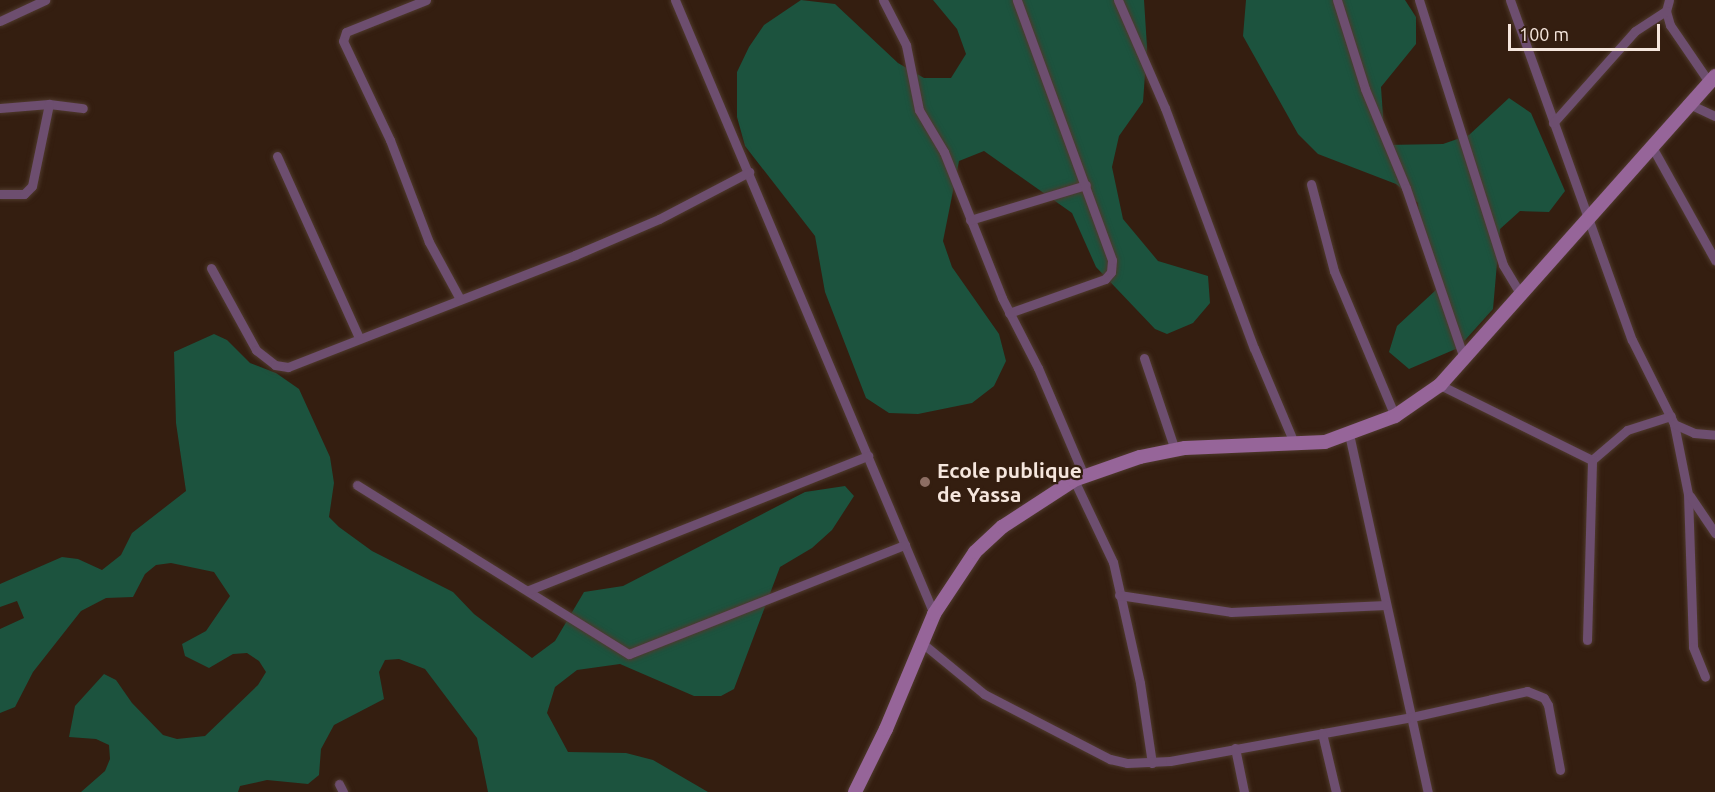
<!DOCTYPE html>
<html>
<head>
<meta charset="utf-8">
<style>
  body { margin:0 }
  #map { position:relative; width:1715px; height:792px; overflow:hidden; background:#341e10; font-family:Ubuntu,sans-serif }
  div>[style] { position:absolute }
  .green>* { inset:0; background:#1c533e }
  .roads { filter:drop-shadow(0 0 2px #4f3a2d) drop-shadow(0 0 2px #4f3a2d) }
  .minor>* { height:9px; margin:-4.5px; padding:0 4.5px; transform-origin:4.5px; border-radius:4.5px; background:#6d4e6f }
  .secondary>* { height:14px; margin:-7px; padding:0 7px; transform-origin:7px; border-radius:7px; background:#966599 }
  .dots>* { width:16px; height:16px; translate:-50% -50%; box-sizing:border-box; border:3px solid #341e10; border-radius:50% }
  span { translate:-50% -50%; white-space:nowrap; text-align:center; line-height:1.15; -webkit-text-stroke:4.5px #341e10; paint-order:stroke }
  .poi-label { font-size:21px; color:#f5e6dd; font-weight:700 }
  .left { translate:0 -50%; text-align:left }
  .scale { position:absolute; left:1508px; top:24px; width:152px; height:27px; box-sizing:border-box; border:3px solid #f5e6dd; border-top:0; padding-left:8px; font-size:18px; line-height:21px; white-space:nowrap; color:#f5e6dd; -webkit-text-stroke:4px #341e10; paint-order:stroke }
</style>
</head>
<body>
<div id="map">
  <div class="green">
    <div style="clip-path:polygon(801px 0,835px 4px,898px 63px,924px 78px,951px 78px,966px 54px,957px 29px,933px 0,1144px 0,1147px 47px,1143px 102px,1119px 136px,1112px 167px,1123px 219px,1158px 261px,1208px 276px,1210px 303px,1193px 323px,1167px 334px,1155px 329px,1096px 267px,1072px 213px,984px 151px,959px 161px,943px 241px,952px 267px,999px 334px,1006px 361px,994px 386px,972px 403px,918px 414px,889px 413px,866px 398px,825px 292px,815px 236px,745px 146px,737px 117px,737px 72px,749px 47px,764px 25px)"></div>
    <div style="clip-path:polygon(1246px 0,1405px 0,1416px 17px,1416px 44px,1381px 87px,1385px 145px,1443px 144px,1469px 135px,1509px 98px,1531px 113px,1565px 191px,1549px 212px,1520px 211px,1500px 229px,1493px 309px,1458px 348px,1409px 369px,1389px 352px,1397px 326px,1437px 289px,1420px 236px,1418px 203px,1396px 184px,1318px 154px,1298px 134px,1243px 36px)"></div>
    <div style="clip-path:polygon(214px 334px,227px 340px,250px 363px,276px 373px,299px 389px,330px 457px,334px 483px,329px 517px,339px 527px,372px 551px,453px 592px,474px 614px,532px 658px,555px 641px,584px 592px,623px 586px,805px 492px,845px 486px,854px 496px,832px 530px,812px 548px,780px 567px,734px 689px,721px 696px,694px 696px,620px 664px,577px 670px,555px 687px,547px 713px,568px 752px,626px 753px,653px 760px,708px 792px,488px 792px,477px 738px,425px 669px,399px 659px,385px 660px,379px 672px,384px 699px,334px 725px,321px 749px,319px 775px,308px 784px,267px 780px,240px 786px,238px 792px,81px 792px,105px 771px,110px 759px,109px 745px,96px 739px,69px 737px,75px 706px,104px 674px,116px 680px,132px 703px,163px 735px,177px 739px,205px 736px,258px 685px,266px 672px,259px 661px,247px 653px,233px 654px,209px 668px,185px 656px,182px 644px,206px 631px,230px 596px,214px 572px,171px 563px,156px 565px,145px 574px,133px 597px,106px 598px,81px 611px,33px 672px,15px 707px,0 713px,0 629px,24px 618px,17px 601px,0 607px,0 584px,62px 557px,78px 559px,102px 570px,121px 555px,132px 533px,186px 491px,176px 423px,174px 352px)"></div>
  </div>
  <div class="roads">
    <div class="minor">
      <div style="left:426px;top:0;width:86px;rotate:158.2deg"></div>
      <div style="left:346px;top:32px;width:9px;rotate:108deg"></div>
      <div style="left:343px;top:41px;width:110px;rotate:64.6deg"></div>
      <div style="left:390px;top:140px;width:109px;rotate:69.1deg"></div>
      <div style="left:429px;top:242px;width:65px;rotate:61.5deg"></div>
      <div style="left:675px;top:0;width:666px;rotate:67.13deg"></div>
      <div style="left:883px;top:0;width:51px;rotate:62.9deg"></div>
      <div style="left:906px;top:45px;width:66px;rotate:78.7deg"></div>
      <div style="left:919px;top:110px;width:49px;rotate:59.2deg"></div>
      <div style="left:944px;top:152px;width:157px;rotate:68.3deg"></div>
      <div style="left:1002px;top:298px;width:79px;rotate:62.8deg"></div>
      <div style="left:1038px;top:368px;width:117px;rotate:66.9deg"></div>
      <div style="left:1118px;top:0;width:118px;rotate:66.5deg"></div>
      <div style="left:1165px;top:108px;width:256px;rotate:69.7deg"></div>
      <div style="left:1254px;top:348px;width:105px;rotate:67.1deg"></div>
      <div style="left:1337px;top:0;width:93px;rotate:72.5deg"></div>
      <div style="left:1365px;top:89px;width:107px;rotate:67.5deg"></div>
      <div style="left:1406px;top:188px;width:180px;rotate:71.2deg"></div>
      <div style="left:1419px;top:0;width:278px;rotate:72.4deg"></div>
      <div style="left:1503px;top:265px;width:35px;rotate:59deg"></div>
      <div style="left:1510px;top:0;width:361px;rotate:70.3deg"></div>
      <div style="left:1632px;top:340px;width:94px;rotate:63.4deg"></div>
      <div style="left:1674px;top:424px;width:71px;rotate:78.7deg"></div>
      <div style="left:1688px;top:494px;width:153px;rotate:88.1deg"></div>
      <div style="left:1693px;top:647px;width:32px;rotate:68deg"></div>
      <div style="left:1669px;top:0;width:11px;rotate:105deg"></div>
      <div style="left:1666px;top:11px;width:15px;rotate:74deg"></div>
      <div style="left:1670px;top:25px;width:69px;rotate:55.6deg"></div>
      <div style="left:0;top:21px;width:50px;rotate:-25deg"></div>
      <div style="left:1687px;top:103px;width:31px;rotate:25deg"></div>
      <div style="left:0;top:108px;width:49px;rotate:-4.7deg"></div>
      <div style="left:49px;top:104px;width:34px;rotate:7deg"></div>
      <div style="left:1553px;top:123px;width:123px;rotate:-48.3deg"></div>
      <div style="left:1635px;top:31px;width:37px;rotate:-33deg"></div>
      <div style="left:1651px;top:145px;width:132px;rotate:60.9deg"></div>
      <div style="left:277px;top:156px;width:200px;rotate:65.7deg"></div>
      <div style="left:1311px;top:184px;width:90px;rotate:75.2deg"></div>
      <div style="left:1334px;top:271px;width:157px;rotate:67.2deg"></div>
      <div style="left:0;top:194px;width:24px"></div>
      <div style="left:24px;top:194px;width:11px;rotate:-45deg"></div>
      <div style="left:32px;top:186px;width:84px;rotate:-78.3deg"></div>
      <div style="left:970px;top:220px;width:121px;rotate:-16.8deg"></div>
      <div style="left:211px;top:268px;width:94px;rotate:61.2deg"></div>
      <div style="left:256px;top:350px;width:24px;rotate:38deg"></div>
      <div style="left:275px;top:365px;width:13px;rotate:9deg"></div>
      <div style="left:288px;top:367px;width:308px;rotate:-21.3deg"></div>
      <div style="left:575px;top:255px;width:91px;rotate:-23.2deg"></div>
      <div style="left:659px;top:219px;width:102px;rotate:-27.6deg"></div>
      <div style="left:1009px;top:313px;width:102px;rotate:-19.5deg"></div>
      <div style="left:1105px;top:279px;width:9px;rotate:-49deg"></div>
      <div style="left:1111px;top:272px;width:12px;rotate:-85deg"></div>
      <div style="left:1112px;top:260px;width:277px;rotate:-110.1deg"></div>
      <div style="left:1144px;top:358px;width:97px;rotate:71.4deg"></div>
      <div style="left:1440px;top:385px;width:169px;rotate:26.3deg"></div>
      <div style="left:1592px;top:460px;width:46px;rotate:-40.6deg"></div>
      <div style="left:1627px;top:430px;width:46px;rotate:-17.7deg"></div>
      <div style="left:1674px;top:424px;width:22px;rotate:24deg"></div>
      <div style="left:1694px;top:433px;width:21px;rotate:5deg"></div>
      <div style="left:1349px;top:434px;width:367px;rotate:77.6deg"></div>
      <div style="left:1074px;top:480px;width:91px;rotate:64.6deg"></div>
      <div style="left:1113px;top:562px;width:124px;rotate:77.4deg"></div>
      <div style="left:1140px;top:683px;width:81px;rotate:81.5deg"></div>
      <div style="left:357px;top:485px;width:320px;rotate:31.9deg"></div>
      <div style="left:629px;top:654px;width:297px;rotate:-21.6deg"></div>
      <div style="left:1690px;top:496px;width:45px;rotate:56deg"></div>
      <div style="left:529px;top:590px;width:365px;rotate:-21.6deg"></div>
      <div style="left:1119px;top:595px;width:113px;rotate:8.6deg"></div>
      <div style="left:1231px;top:612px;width:155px;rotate:-2.6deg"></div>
      <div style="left:1587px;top:640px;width:180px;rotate:-88.4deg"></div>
      <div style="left:922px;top:643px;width:80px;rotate:39.4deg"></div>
      <div style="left:984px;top:694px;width:142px;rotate:27.3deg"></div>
      <div style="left:1110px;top:759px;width:17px;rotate:13deg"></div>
      <div style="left:1127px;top:763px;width:43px;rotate:-2.7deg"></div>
      <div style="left:1170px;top:761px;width:246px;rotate:-10.3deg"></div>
      <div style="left:1412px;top:717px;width:118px;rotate:-12.7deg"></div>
      <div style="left:1527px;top:691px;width:18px;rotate:22deg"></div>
      <div style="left:1544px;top:698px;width:8px;rotate:60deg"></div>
      <div style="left:1548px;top:705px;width:66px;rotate:79.5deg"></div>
      <div style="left:1322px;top:733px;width:61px;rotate:76.7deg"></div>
      <div style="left:1235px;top:748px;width:45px;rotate:78.4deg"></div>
      <div style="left:339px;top:784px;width:9px;rotate:63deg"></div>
    </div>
    <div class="secondary">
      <div style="left:855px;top:792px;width:70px;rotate:-63.8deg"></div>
      <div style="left:886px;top:729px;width:125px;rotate:-67.3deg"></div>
      <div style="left:934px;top:614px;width:74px;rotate:-56.5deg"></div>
      <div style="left:975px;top:552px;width:37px;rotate:-43deg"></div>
      <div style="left:1002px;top:527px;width:86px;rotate:-33.1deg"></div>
      <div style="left:1074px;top:480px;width:70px;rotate:-19.2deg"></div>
      <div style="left:1140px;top:457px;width:46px;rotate:-11.3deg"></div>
      <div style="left:1185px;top:448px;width:140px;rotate:-2.5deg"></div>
      <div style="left:1325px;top:442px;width:75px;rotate:-20.4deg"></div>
      <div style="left:1395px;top:416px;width:55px;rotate:-34.6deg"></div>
      <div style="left:1440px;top:385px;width:414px;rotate:-48.3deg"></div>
    </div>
  </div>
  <div class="dots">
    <div style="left:925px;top:482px;background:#8d6e63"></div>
  </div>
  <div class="poi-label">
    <span class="left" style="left:937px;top:482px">Ecole publique<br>de Yassa</span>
  </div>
  <div class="scale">100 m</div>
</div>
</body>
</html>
